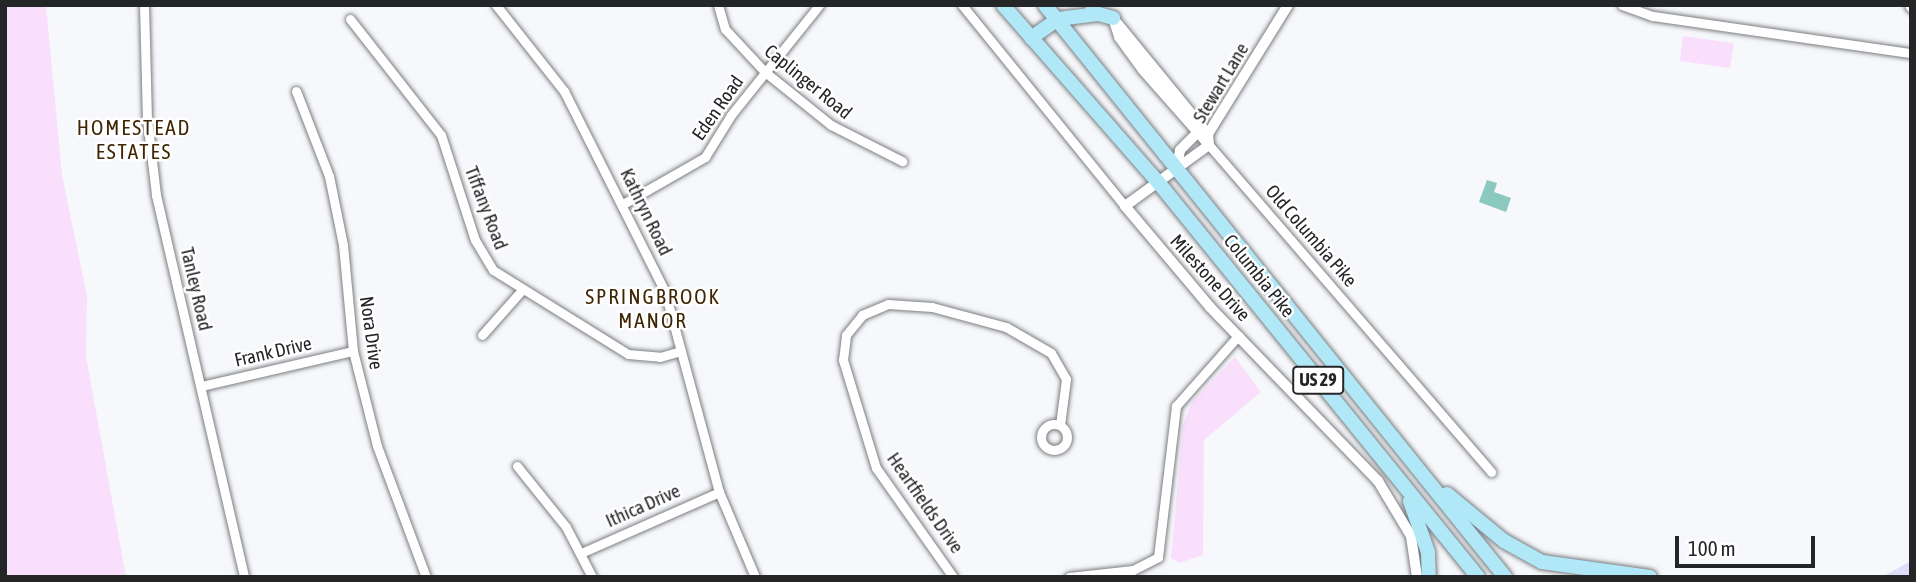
<!DOCTYPE html>
<html>
<head>
<meta charset="utf-8">
<style>
  body { margin:0 }
  #map { position:relative; width:1916px; height:582px; overflow:hidden; background:#f6f8fb; font-family:"Asap Condensed",sans-serif }
  div>[style] { position:absolute }
  .green>* { inset:0; background:#fadffc }
  .water>* { inset:0; background:#8bc8be }
  .building>* { inset:0; background:#dfddfa }
  .roads { filter:drop-shadow(0 0 2px #7c7e81) drop-shadow(0 0 2px #7c7e81) }
  .minor>* { height:9px; margin:-4.5px; padding:0 4.5px; transform-origin:4.5px; border-radius:4.5px; background:#fff }
  .minor>.ring { margin:-4.5px; padding:0; box-sizing:content-box; background:none; border:9px solid #fff; border-radius:50% }
  .tertiary>* { height:10px; margin:-5px; padding:0 5px; transform-origin:5px; border-radius:5px; background:#fff }
  .trunk>* { height:14px; margin:-7px; padding:0 7px; transform-origin:7px; border-radius:7px; background:#b0e8f8 }
  span { translate:-50% -50%; white-space:nowrap; text-align:center; line-height:1.15; -webkit-text-stroke:5px #fff; paint-order:stroke }
  .shield-label span { padding:2px 5px; background:#fff; border:2px solid; border-radius:5px; -webkit-text-stroke-width:0 }
  .shield-label { font-size:18px; color:#242526; font-weight:700 }
  .street-label { font-size:19px; color:#242526 }
  .neighbourhood-label { font-size:21px; color:#3f2604; letter-spacing:2px }
  .frame { position:absolute; inset:0; border:7px solid #242526; pointer-events:none }
  .scale { position:absolute; left:1675px; top:536px; width:140px; height:32px; box-sizing:border-box; border:4px solid #242526; border-top:0; padding-left:9px; font-size:21px; line-height:24px; white-space:nowrap; color:#242526; -webkit-text-stroke:5px #fff; paint-order:stroke }
</style>
</head>
<body>
<div id="map">
  <div class="green">
    <div style="clip-path:polygon(5px 5px,46px 5px,62px 175px,87px 296px,86px 356px,126px 577px,5px 577px)"></div>
    <div style="clip-path:polygon(1683px 36px,1734px 43px,1730px 68px,1680px 61px)"></div>
    <div style="clip-path:polygon(1235px 357px,1261px 392px,1204px 440px,1203px 555px,1179px 563px,1171px 558px,1183px 425px,1192px 402px)"></div>
  </div>
  <div class="water">
    <div style="clip-path:polygon(1487px 180px,1497px 183px,1494px 192px,1511px 198px,1506px 212px,1479px 202px)"></div>
  </div>
  <div class="building">
    <div style="clip-path:polygon(1911px 561px,1911px 577px,1882px 577px)"></div>
  </div>
  <div class="roads">
    <div class="minor">
      <div style="left:144px;top:5px;width:114px;rotate:88.5deg"></div>
      <div style="left:147px;top:119px;width:77px;rotate:83.2deg"></div>
      <div style="left:156px;top:195px;width:392px;rotate:77deg"></div>
      <div style="left:496px;top:5px;width:110px;rotate:51.7deg"></div>
      <div style="left:564px;top:91px;width:225px;rotate:63.3deg"></div>
      <div style="left:665px;top:292px;width:207px;rotate:74.9deg"></div>
      <div style="left:719px;top:492px;width:92px;rotate:67deg"></div>
      <div style="left:718px;top:5px;width:25px;rotate:74deg"></div>
      <div style="left:725px;top:29px;width:59px;rotate:47.1deg"></div>
      <div style="left:765px;top:72px;width:85px;rotate:38.8deg"></div>
      <div style="left:831px;top:125px;width:80px;rotate:26.9deg"></div>
      <div style="left:962px;top:5px;width:259px;rotate:51deg"></div>
      <div style="left:1622px;top:5px;width:33px;rotate:20deg"></div>
      <div style="left:1653px;top:16px;width:261px;rotate:8.2deg"></div>
      <div style="left:1909px;top:5px;width:4px;rotate:56deg"></div>
      <div style="left:350px;top:19px;width:147px;rotate:51.9deg"></div>
      <div style="left:441px;top:135px;width:110px;rotate:72.1deg"></div>
      <div style="left:475px;top:240px;width:35px;rotate:59deg"></div>
      <div style="left:493px;top:270px;width:159px;rotate:31.9deg"></div>
      <div style="left:628px;top:354px;width:32px;rotate:5deg"></div>
      <div style="left:660px;top:357px;width:22px;rotate:-16deg"></div>
      <div style="left:296px;top:91px;width:91px;rotate:68.8deg"></div>
      <div style="left:329px;top:176px;width:70px;rotate:78.5deg"></div>
      <div style="left:343px;top:245px;width:106px;rotate:84.6deg"></div>
      <div style="left:353px;top:351px;width:98px;rotate:75.8deg"></div>
      <div style="left:377px;top:446px;width:140px;rotate:69.5deg"></div>
      <div style="left:1209px;top:145px;width:432px;rotate:49.2deg"></div>
      <div style="left:623px;top:204px;width:95px;rotate:-29.8deg"></div>
      <div style="left:705px;top:157px;width:49px;rotate:-58.2deg"></div>
      <div style="left:731px;top:115px;width:141px;rotate:-51.3deg"></div>
      <div style="left:482px;top:335px;width:59px;rotate:-48.4deg"></div>
      <div style="left:201px;top:386px;width:156px;rotate:-13deg"></div>
      <div class="ring" style="left:1041px;top:424px;width:17px;height:17px"></div>
      <div style="left:517px;top:466px;width:78px;rotate:51.2deg"></div>
      <div style="left:566px;top:527px;width:56px;rotate:62.5deg"></div>
      <div style="left:581px;top:553px;width:151px;rotate:-23.8deg"></div>
      <div style="left:953px;top:577px;width:133px;rotate:-125.2deg"></div>
      <div style="left:876px;top:468px;width:113px;rotate:-107deg"></div>
      <div style="left:843px;top:360px;width:25px;rotate:-83deg"></div>
      <div style="left:846px;top:335px;width:26px;rotate:-51deg"></div>
      <div style="left:862px;top:315px;width:28px;rotate:-23deg"></div>
      <div style="left:888px;top:304px;width:44px;rotate:3.9deg"></div>
      <div style="left:932px;top:307px;width:77px;rotate:15.1deg"></div>
      <div style="left:1006px;top:327px;width:52px;rotate:30deg"></div>
      <div style="left:1051px;top:353px;width:30px;rotate:60deg"></div>
      <div style="left:1066px;top:379px;width:46px;rotate:97.4deg"></div>
      <div style="left:1069px;top:577px;width:64px;rotate:-6.2deg"></div>
      <div style="left:1133px;top:570px;width:28px;rotate:-27deg"></div>
      <div style="left:1158px;top:557px;width:152px;rotate:-83.2deg"></div>
      <div style="left:1176px;top:406px;width:94px;rotate:-48.5deg"></div>
    </div>
    <div class="tertiary">
      <div style="left:1288px;top:5px;width:152px;rotate:121.8deg"></div>
      <div style="left:1208px;top:134px;width:11px;rotate:85deg"></div>
      <div style="left:1209px;top:145px;width:104px;rotate:144deg"></div>
      <div style="left:1125px;top:206px;width:132px;rotate:49.9deg"></div>
      <div style="left:1210px;top:307px;width:242px;rotate:46deg"></div>
      <div style="left:1378px;top:481px;width:64px;rotate:59deg"></div>
      <div style="left:1411px;top:536px;width:41px;rotate:81.7deg"></div>
      <div style="left:1113px;top:18px;width:20px;rotate:72deg"></div>
      <div style="left:1119px;top:37px;width:39px;rotate:54deg"></div>
      <div style="left:1142px;top:69px;width:101px;rotate:48.6deg"></div>
      <div style="left:1117px;top:23px;width:144px;rotate:50.7deg"></div>
      <div style="left:1177px;top:166px;width:16px;rotate:-79deg"></div>
      <div style="left:1180px;top:150px;width:23px;rotate:-45deg"></div>
    </div>
    <div class="trunk">
      <div style="left:1003px;top:5px;width:235px;rotate:48.8deg"></div>
      <div style="left:1158px;top:182px;width:508px;rotate:50.99deg"></div>
      <div style="left:1045px;top:5px;width:734px;rotate:51.19deg"></div>
      <div style="left:1091px;top:12px;width:23px;rotate:15deg"></div>
      <div style="left:1031px;top:38px;width:33px;rotate:-35deg"></div>
      <div style="left:1058px;top:19px;width:40px;rotate:-7.1deg"></div>
      <div style="left:1447px;top:494px;width:74px;rotate:39.5deg"></div>
      <div style="left:1504px;top:541px;width:43px;rotate:28.9deg"></div>
      <div style="left:1542px;top:562px;width:109px;rotate:7.9deg"></div>
      <div style="left:1410px;top:501px;width:54px;rotate:70.6deg"></div>
      <div style="left:1428px;top:552px;width:25px;rotate:88deg"></div>
    </div>
  </div>
  <div class="shield-label">
    <span style="left:1318px;top:380px">US 29</span>
  </div>
  <div class="street-label">
    <span style="left:808px;top:82px;rotate:39deg">Caplinger Road</span>
    <span style="left:1221px;top:83px;rotate:-59deg">Stewart Lane</span>
    <span style="left:718px;top:108px;rotate:-55deg">Eden Road</span>
    <span style="left:486px;top:208px;rotate:69deg">Tiffany Road</span>
    <span style="left:646px;top:212px;rotate:64deg">Kathryn Road</span>
    <span style="left:1311px;top:236px;rotate:49deg">Old Columbia Pike</span>
    <span style="left:1259px;top:276px;rotate:51deg">Columbia Pike</span>
    <span style="left:1210px;top:278px;rotate:48deg">Milestone Drive</span>
    <span style="left:196px;top:289px;rotate:77deg">Tanley Road</span>
    <span style="left:371px;top:333px;rotate:82deg">Nora Drive</span>
    <span style="left:273px;top:352px;rotate:-13deg">Frank Drive</span>
    <span style="left:925px;top:503px;rotate:55deg">Heartfields Drive</span>
    <span style="left:643px;top:506px;rotate:-24deg">Ithica Drive</span>
  </div>
  <div class="neighbourhood-label">
    <span style="left:134px;top:139px">HOMESTEAD<br>ESTATES</span>
    <span style="left:653px;top:308px">SPRINGBROOK<br>MANOR</span>
  </div>
  <div class="frame"></div>
  <div class="scale">100 m</div>
</div>
</body>
</html>
